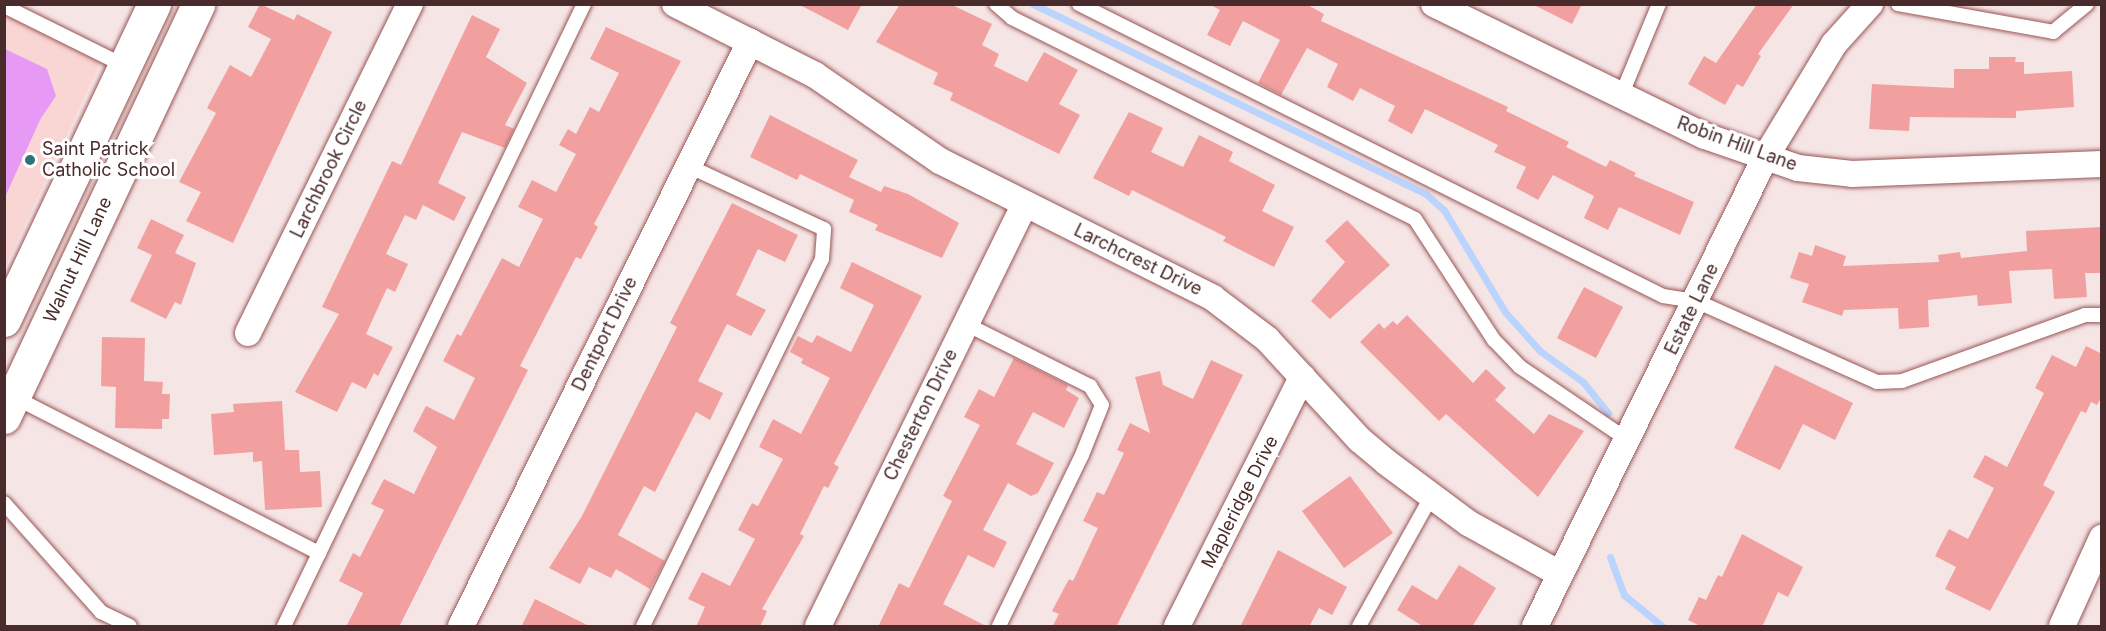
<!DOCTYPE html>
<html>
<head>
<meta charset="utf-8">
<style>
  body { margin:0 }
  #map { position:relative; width:2106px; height:631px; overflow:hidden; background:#f6e5e5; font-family:Inter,sans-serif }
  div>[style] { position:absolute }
  .built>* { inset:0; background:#f9d5d3 }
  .green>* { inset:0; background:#e69af6 }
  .stream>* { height:7px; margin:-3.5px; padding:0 3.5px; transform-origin:3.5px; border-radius:3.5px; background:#bbd4fe }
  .building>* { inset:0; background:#f1a09f }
  .roads { filter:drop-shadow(0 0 2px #955) drop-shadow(0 0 2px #955) }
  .service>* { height:14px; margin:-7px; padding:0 7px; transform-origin:7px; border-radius:7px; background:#fff }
  .minor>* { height:26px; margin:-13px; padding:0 13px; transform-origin:13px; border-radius:13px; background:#fff }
  .secondary>* { height:33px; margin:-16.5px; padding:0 16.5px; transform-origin:16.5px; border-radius:16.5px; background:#fff }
  .dots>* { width:16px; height:16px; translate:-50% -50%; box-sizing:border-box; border:3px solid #fff; border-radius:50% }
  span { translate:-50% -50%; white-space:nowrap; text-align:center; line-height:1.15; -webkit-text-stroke:6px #fff; paint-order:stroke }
  .street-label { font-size:18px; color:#492b2b }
  .poi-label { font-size:18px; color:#492b2b }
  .left { translate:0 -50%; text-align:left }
  .frame { position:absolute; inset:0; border:6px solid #492b2b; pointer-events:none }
</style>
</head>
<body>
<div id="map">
  <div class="built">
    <div style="clip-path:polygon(5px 8px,105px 53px,5px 267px)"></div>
  </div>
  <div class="green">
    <div style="clip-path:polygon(5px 49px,47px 69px,56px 96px,41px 118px,5px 197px)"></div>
  </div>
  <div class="stream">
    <div style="left:1033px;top:4px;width:437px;rotate:25.8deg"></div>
    <div style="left:1426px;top:194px;width:24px;rotate:42deg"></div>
    <div style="left:1444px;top:210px;width:119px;rotate:59.1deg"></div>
    <div style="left:1505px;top:312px;width:52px;rotate:48.1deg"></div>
    <div style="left:1540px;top:351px;width:53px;rotate:35.8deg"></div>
    <div style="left:1583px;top:382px;width:40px;rotate:51deg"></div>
    <div style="left:1610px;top:557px;width:40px;rotate:69.8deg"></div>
    <div style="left:1624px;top:595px;width:49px;rotate:39.2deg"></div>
  </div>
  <div class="building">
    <div style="clip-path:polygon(260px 4px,294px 20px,297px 14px,332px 32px,233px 243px,186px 221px,201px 192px,179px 182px,216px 113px,207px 108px,230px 65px,251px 77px,271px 39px,248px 27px)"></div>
    <div style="clip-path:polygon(798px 4px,862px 4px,848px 30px)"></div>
    <div style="clip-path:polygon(900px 4px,950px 4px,992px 24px,982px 45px,999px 54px,994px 66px,1027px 82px,1044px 52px,1078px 70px,1059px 104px,1080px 115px,1059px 154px,950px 100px,953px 93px,933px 84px,938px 73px,876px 42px)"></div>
    <div style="clip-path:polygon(1209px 4px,1306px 4px,1324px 14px,1321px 21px,1508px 107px,1506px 111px,1569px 142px,1566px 147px,1606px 167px,1610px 160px,1636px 173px,1634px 176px,1694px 202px,1680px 235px,1619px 207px,1608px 230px,1584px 218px,1594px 196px,1553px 175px,1538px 200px,1516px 188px,1526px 167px,1494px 152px,1498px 145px,1425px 109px,1412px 134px,1388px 121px,1395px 106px,1360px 88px,1353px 101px,1327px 87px,1338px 64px,1307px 48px,1281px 95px,1258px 83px,1280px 40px,1243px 21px,1230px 46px,1207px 35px,1220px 10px)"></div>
    <div style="clip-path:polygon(1532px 4px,1582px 4px,1572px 24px)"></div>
    <div style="clip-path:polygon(1757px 4px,1794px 4px,1758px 54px,1761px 56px,1743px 87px,1737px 84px,1725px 105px,1688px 84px,1704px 56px,1716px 63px)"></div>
    <div style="clip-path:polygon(472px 15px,500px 29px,486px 57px,527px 83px,505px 125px,514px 129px,505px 148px,462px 132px,438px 183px,466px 197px,454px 221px,423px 205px,416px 220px,405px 215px,386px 254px,408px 264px,395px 292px,387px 288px,366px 334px,393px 347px,378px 376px,374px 373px,366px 389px,352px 382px,337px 412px,295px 392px,339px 314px,322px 307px,392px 161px,401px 165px)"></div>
    <div style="clip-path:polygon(606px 27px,681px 61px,594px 224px,598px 227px,581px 259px,576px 257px,520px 366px,528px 370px,399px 627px,346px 627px,363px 593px,339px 581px,353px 553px,360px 557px,384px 510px,371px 504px,384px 479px,414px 494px,437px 447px,413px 431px,426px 406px,454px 420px,475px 378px,443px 361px,457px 334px,461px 336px,502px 258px,519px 267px,543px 219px,518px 207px,532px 180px,556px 192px,576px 154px,559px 145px,568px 129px,576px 134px,590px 107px,599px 112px,619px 73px,590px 59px)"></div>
    <div style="clip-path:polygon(1989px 57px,2016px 57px,2015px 62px,2024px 62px,2024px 74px,2072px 71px,2074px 107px,2016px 111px,2016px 118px,1910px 117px,1909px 131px,1869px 129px,1872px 84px,1954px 88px,1954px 69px,1989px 69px)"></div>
    <div style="clip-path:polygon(1129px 112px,1163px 128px,1151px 152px,1183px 167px,1199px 135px,1233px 152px,1229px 161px,1275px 185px,1262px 211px,1294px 227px,1274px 267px,1223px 241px,1226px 237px,1132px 190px,1129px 196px,1093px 178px)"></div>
    <div style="clip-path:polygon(770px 115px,858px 160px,849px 177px,881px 192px,884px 186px,908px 194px,959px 223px,942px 258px,875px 230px,878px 225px,849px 212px,854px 200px,800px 174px,797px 180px,750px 157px)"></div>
    <div style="clip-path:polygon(732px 203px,798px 235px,785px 262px,758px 249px,736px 295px,766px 310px,751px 336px,727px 324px,698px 381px,723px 393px,710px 420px,696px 412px,655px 492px,644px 486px,618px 535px,665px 561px,650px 589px,616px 569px,611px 578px,589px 567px,580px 584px,549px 568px,582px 516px,677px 327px,670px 323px)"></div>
    <div style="clip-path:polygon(151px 219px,184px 235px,175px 253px,196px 263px,181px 305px,175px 302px,166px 319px,130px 301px,152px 255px,137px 248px)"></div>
    <div style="clip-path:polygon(1347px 220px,1390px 265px,1330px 319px,1311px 301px,1345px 262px,1325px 241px)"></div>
    <div style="clip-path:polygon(2102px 227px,2102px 273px,2085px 273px,2087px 297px,2054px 299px,2052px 269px,2009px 271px,2012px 303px,1978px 306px,1977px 295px,1928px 300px,1929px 327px,1899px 329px,1898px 308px,1844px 310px,1842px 316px,1802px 302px,1809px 284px,1790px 278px,1799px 252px,1812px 256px,1815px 245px,1846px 256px,1843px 266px,1939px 262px,1938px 255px,1960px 252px,1961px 258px,2027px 251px,2026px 231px)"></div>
    <div style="clip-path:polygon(852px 262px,922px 296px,834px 464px,839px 467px,828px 488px,824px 486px,800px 534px,804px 536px,762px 609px,767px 611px,760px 627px,696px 627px,705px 607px,688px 599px,702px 572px,730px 586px,755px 539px,738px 530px,752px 503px,758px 506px,783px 459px,759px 447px,773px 419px,801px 434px,830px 378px,801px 363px,803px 359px,790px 352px,798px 336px,812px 343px,817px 335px,851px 352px,874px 305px,840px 288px)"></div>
    <div style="clip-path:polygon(1584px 287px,1623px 307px,1596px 358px,1557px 338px)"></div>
    <div style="clip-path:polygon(1407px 315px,1473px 383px,1486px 369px,1506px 388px,1495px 400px,1534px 434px,1549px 414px,1584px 431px,1538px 497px,1446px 414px,1439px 421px,1360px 342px,1379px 323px,1384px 329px,1393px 321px,1397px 325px)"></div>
    <div style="clip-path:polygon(102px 337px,145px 338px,144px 381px,163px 382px,162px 394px,170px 394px,169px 419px,162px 419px,162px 429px,115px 428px,116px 387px,101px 386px)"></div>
    <div style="clip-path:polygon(2086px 346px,2102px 354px,2102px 396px,2097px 405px,2091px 402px,2086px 413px,2081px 411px,2043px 485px,2055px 492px,1990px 611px,1945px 589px,1956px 567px,1935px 556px,1949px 529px,1968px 539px,1994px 488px,1973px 477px,1985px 455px,2007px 467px,2044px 393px,2035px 388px,2052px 355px,2076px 367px)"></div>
    <div style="clip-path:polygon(1014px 358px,1068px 385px,1066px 390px,1079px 398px,1064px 428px,1033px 412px,1016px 444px,1054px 463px,1038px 493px,1031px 496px,1008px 483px,983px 530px,1007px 542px,994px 568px,968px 555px,943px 604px,988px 627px,878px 627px,899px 583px,909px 588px,952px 501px,943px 496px,980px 425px,964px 417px,979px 389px,994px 397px)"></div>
    <div style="clip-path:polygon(1211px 360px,1243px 375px,1116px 627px,1052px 627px,1059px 614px,1052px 611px,1069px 579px,1073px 581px,1098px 528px,1083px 521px,1097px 492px,1104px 495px,1124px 453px,1117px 450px,1130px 423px,1150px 433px,1135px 377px,1160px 371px,1163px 385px,1193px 399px)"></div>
    <div style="clip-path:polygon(1775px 365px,1853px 403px,1835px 440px,1803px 424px,1780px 470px,1734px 448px)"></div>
    <div style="clip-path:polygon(282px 401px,285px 450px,299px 450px,300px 472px,320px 471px,322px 507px,265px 510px,262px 461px,253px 462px,253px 452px,214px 455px,211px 414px,234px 412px,233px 404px)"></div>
    <div style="clip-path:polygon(1350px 476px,1393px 533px,1344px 568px,1302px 511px)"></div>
    <div style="clip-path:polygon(1742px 534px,1803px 567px,1788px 597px,1778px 592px,1762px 627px,1702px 627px,1688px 620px,1699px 597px,1706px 600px,1718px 575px,1722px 577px)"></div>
    <div style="clip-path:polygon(1278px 550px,1347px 587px,1332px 615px,1319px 608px,1309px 627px,1240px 627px)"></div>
    <div style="clip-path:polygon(1459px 565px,1496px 588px,1472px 627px,1424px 627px,1397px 610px,1412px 585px,1437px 600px)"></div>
    <div style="clip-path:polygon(535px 599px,591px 627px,521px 627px)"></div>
  </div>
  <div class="roads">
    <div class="service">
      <div style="left:996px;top:4px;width:21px;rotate:41deg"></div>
      <div style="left:1012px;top:18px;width:450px;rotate:26.5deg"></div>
      <div style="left:1415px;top:219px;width:145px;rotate:56.9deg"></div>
      <div style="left:1494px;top:340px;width:37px;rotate:46deg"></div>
      <div style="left:1520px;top:367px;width:130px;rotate:34.1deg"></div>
      <div style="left:1079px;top:4px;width:653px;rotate:26.57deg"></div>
      <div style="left:1663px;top:296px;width:33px;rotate:9deg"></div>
      <div style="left:1696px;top:301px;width:198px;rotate:24.1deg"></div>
      <div style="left:1877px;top:382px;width:25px;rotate:-2deg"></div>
      <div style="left:1902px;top:381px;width:195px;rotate:-19.8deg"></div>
      <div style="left:2085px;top:315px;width:17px"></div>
      <div style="left:1898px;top:4px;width:158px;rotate:10.2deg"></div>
      <div style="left:2053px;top:32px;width:44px;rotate:-39.5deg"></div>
      <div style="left:4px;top:6px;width:135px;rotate:26.4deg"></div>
      <div style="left:1621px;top:96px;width:100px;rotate:-67.6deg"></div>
      <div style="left:966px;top:324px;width:139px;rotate:26.6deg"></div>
      <div style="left:1090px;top:386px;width:22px;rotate:58deg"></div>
      <div style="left:1102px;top:405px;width:54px;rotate:111.8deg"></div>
      <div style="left:1082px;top:455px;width:190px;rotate:115.9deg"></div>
      <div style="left:14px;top:397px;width:343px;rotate:27.1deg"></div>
      <div style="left:4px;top:503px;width:146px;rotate:48.3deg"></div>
      <div style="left:101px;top:612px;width:32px;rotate:26deg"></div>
      <div style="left:284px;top:626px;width:691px;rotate:-64.25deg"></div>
      <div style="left:643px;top:626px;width:408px;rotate:-64deg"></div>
      <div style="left:822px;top:259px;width:30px;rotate:-86deg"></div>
      <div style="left:824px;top:229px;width:150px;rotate:-155.1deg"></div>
      <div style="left:1359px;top:626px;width:148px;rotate:-60.8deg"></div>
    </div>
    <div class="minor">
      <div style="left:675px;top:4px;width:157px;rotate:26.9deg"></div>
      <div style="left:815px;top:75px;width:152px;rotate:34.5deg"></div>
      <div style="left:940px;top:161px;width:305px;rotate:26.6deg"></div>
      <div style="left:1213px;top:298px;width:68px;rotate:37.2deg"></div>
      <div style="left:1267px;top:339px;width:137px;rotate:47.4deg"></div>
      <div style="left:1360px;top:440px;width:34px;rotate:40deg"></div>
      <div style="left:1386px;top:462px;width:102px;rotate:36.6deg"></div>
      <div style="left:1468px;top:523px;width:105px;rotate:29deg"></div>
      <div style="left:1434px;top:4px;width:301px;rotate:26deg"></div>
      <div style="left:1705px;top:136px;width:98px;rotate:19deg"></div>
      <div style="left:1798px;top:168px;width:54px;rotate:6.3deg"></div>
      <div style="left:1852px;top:174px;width:250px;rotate:-2.3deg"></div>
      <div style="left:248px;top:333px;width:367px;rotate:-63.8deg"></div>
      <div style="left:461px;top:626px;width:652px;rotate:-63.67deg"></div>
      <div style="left:818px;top:626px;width:470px;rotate:-63.9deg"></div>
      <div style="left:1177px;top:626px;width:279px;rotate:-63.3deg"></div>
      <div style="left:1535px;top:626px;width:521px;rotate:-63.83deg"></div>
      <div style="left:1765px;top:158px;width:133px;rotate:-58.8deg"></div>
      <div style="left:1834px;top:44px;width:54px;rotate:-48deg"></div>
      <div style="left:2062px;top:626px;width:97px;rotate:-65.6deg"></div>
    </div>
    <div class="secondary">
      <div style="left:4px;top:320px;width:350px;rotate:-64.6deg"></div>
      <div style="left:4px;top:417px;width:456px;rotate:-64.8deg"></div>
    </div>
  </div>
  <div class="dots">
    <div style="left:30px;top:160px;background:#2b7579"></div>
  </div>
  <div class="street-label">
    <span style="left:1737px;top:144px;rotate:20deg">Robin Hill Lane</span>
    <span style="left:329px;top:169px;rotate:-64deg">Larchbrook Circle</span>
    <span style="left:78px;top:260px;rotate:-65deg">Walnut Hill Lane</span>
    <span style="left:1138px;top:260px;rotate:26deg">Larchcrest Drive</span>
    <span style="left:1692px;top:309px;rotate:-64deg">Estate Lane</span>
    <span style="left:605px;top:334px;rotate:-64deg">Dentport Drive</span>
    <span style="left:921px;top:415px;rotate:-64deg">Chesterton Drive</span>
    <span style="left:1240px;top:502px;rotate:-63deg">Mapleridge Drive</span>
  </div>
  <div class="poi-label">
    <span class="left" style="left:42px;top:160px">Saint Patrick<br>Catholic School</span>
  </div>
  <div class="frame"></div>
</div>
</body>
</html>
